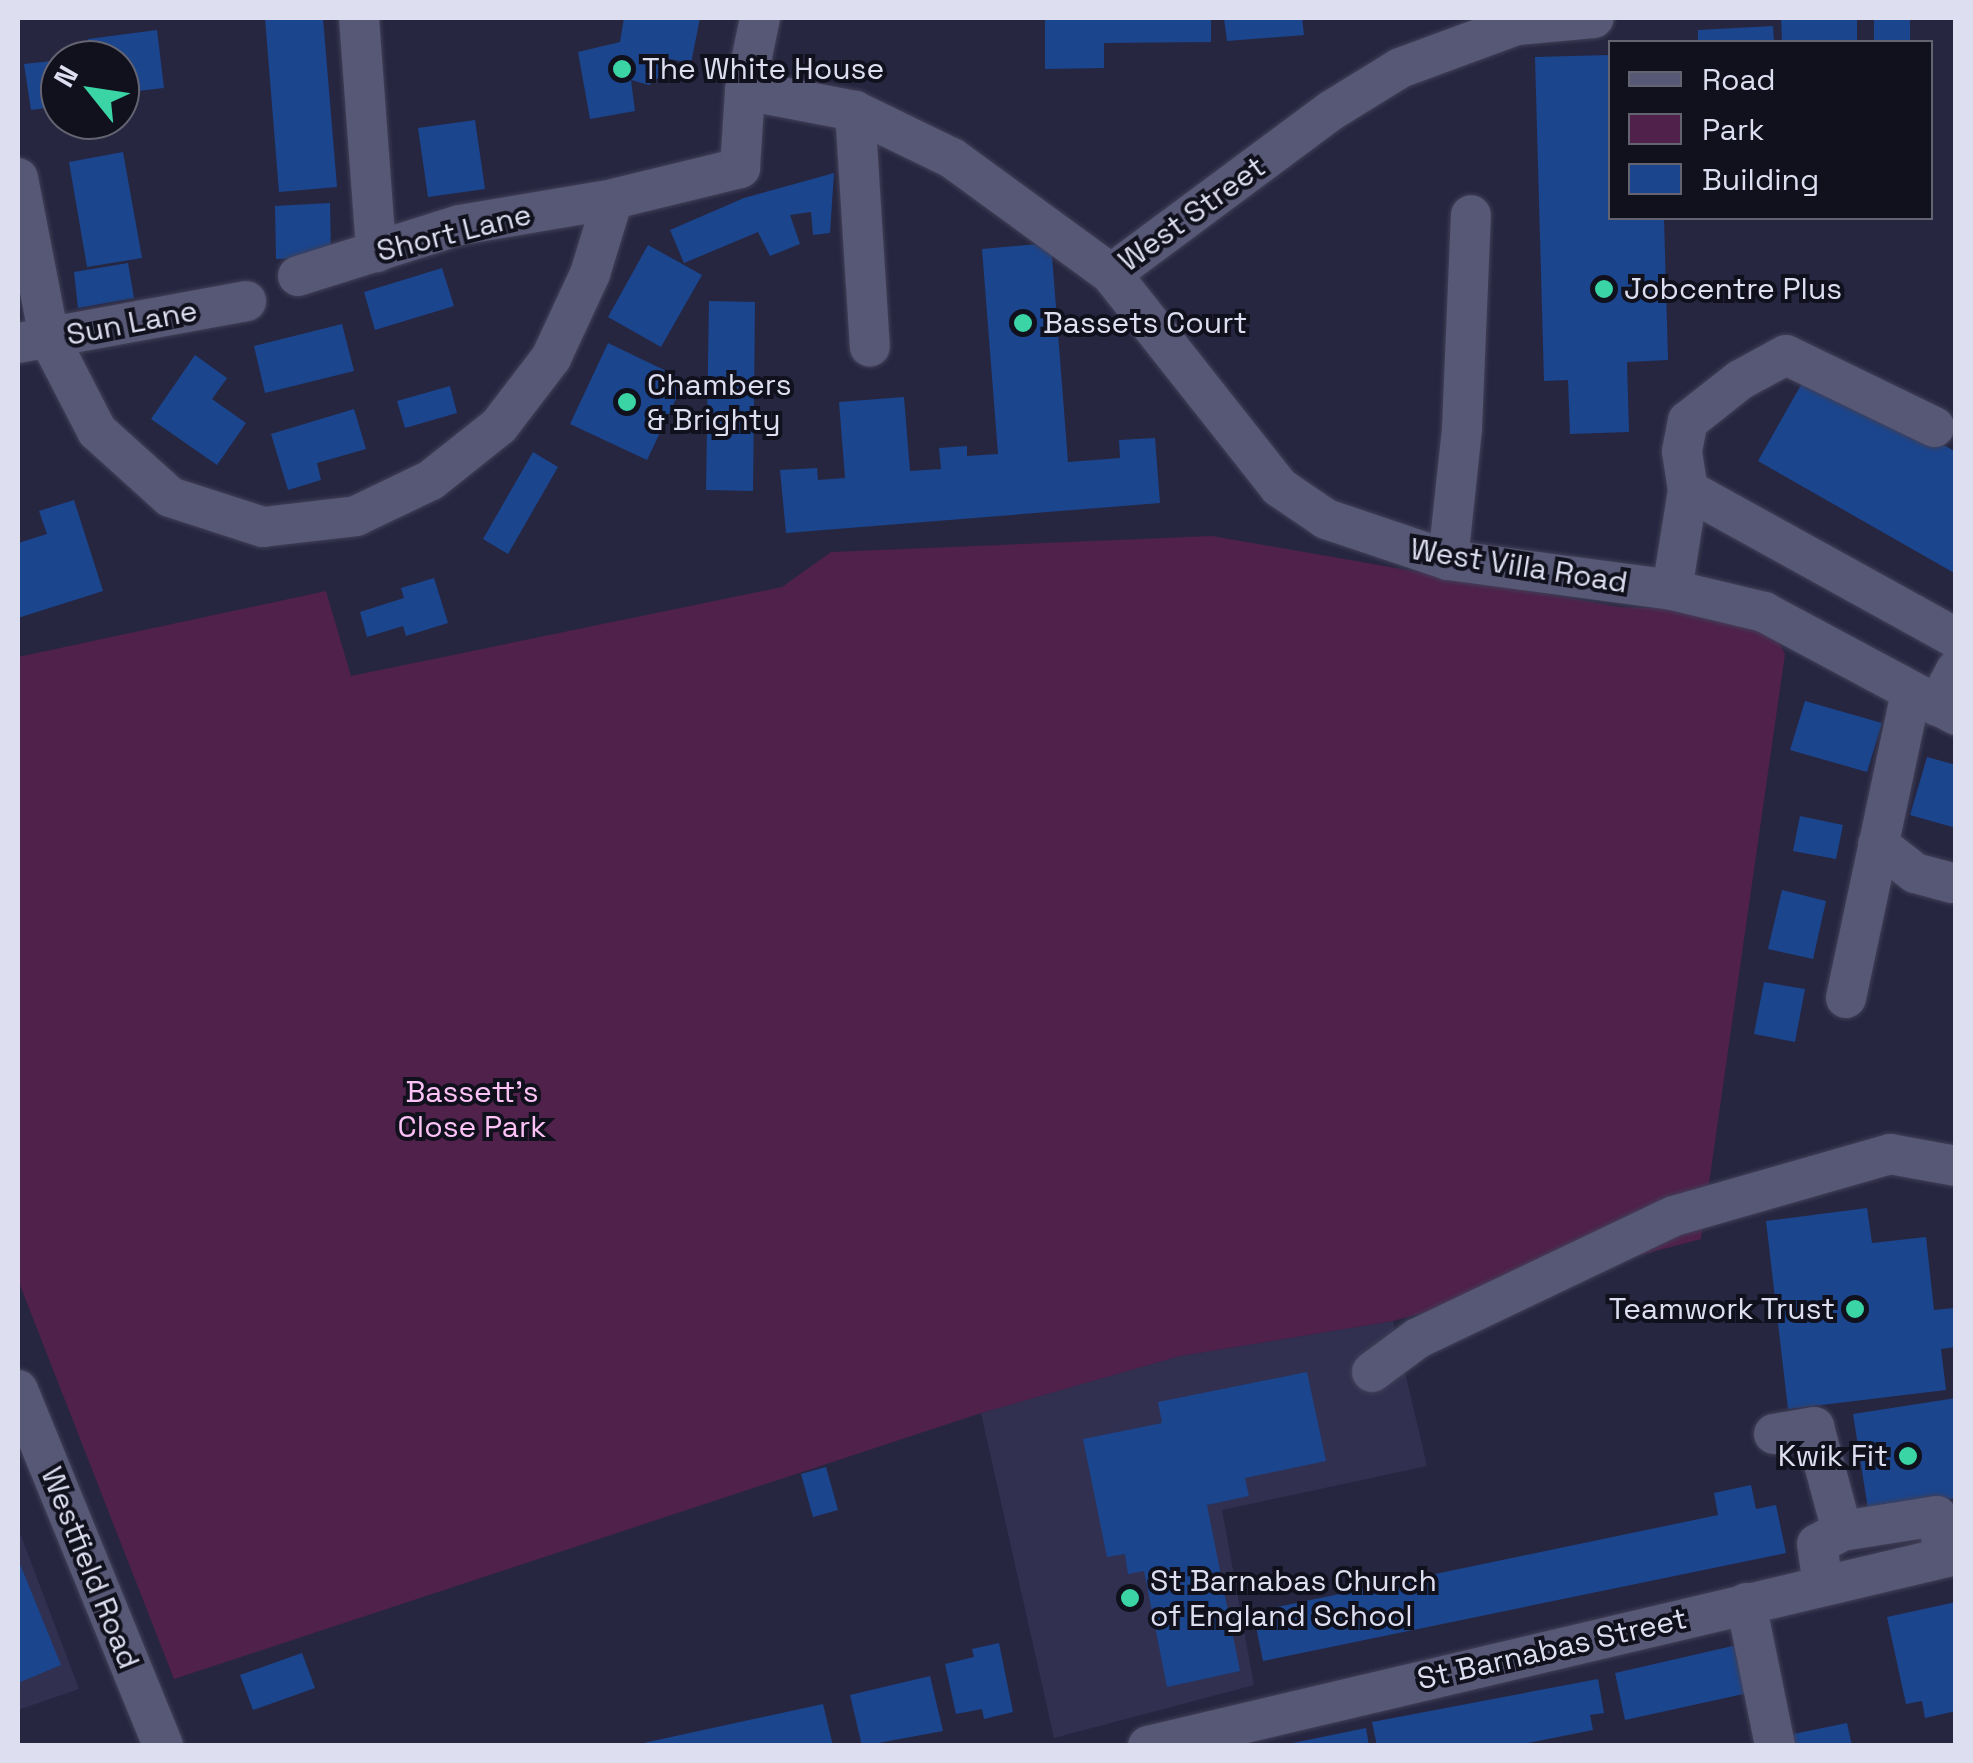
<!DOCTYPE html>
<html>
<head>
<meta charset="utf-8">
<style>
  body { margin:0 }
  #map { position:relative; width:1973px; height:1763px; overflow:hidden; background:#272641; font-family:"Space Grotesk",sans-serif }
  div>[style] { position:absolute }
  .built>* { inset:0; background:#313050 }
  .green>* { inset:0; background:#4f214b }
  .building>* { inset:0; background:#1b458d }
  .roads { filter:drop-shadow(0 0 2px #414057) drop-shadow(0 0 2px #414057) }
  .minor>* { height:40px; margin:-20px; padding:0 20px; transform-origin:20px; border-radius:20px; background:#575776 }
  .dots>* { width:28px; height:28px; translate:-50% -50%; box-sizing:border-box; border:5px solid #11111d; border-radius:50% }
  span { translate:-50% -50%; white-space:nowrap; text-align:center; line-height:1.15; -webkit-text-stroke:8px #11111d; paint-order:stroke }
  .poi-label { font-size:30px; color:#dddef0 }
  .left { translate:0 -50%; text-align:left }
  .right { translate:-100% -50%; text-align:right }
  .street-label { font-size:30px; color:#dddef0 }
  .park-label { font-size:30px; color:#fcc1f5 }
  .frame { position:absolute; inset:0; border:20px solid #dddef0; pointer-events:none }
  .legend { position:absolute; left:1608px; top:40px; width:325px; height:180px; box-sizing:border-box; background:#11111d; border:2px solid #636371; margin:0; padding:12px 18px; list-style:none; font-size:30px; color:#dddef0 }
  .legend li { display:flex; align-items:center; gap:20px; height:50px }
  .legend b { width:50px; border:2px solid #636371 }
  .north { position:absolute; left:40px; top:40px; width:100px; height:100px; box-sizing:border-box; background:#11111d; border:2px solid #636371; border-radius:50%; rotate:300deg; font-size:28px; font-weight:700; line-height:40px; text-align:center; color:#dddef0 }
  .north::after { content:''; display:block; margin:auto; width:35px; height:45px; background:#3ad4a5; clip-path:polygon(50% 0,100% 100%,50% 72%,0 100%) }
</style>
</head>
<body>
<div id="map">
  <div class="built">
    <div style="clip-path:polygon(1393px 1321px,1427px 1466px,1222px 1510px,1254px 1685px,1054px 1738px,981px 1413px,1180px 1356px)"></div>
    <div style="clip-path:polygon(18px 1528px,79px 1689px,18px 1710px)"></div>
  </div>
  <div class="green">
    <div style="clip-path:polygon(1212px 536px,1620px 607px,1764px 612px,1785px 654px,1701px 1239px,1393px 1321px,1180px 1356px,981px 1413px,174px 1679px,18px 1280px,18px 657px,326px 591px,351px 676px,782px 587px,831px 552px)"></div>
  </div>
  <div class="building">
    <div style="clip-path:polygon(265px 18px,323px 18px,337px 187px,279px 192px)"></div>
    <div style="clip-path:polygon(624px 18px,700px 18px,691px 63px,664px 58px,662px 75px,649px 85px,631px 80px,635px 111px,590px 119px,578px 52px,620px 42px)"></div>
    <div style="clip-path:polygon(1045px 18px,1211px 18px,1211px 42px,1104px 43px,1104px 68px,1045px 69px)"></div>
    <div style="clip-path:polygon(1224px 18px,1302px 18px,1304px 35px,1227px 41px)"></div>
    <div style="clip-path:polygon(1781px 18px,1857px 18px,1857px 42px,1782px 42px)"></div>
    <div style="clip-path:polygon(1874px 18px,1910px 18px,1910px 42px,1874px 42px)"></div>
    <div style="clip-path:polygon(1773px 26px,1774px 42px,1698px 42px,1698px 30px)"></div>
    <div style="clip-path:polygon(157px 30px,164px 88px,120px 93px,120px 60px,90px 60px,88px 39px)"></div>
    <div style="clip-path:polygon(1610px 55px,1610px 218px,1664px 218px,1668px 360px,1627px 362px,1629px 432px,1570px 434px,1568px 380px,1544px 381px,1535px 57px)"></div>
    <div style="clip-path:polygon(60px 60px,60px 106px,31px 110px,24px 64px)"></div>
    <div style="clip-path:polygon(475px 120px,485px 189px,428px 197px,418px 128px)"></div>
    <div style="clip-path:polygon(123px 152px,142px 258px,87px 267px,69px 162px)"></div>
    <div style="clip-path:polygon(834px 173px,830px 233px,813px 235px,811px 212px,790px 215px,800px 244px,770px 256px,758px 232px,684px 263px,670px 230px,744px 198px)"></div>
    <div style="clip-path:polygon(330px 203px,331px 257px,276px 259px,275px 206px)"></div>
    <div style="clip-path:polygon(1051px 243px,1068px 462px,1120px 458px,1119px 440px,1155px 438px,1160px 503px,786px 533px,780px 470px,817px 468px,818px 480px,845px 478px,839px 402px,904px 397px,910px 471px,941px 469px,939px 448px,967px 446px,967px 456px,998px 454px,982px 249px)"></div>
    <div style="clip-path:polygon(648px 245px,702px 275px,661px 347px,608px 317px)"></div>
    <div style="clip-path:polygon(128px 263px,134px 298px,78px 308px,74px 272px)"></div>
    <div style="clip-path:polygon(442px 268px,454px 306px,375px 330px,364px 292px)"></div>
    <div style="clip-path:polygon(709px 301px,755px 302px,753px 491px,706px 490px)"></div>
    <div style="clip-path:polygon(342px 324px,354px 371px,265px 393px,254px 346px)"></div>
    <div style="clip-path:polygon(608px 343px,685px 380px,647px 460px,570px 424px)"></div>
    <div style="clip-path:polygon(195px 355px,227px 378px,212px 399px,246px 423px,217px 465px,151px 419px)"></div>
    <div style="clip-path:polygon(1810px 369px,1956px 452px,1956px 574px,1758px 461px)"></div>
    <div style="clip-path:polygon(450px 386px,457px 413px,405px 428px,397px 401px)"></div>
    <div style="clip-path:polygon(354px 409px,366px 449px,317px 463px,321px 480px,288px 490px,271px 434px)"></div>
    <div style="clip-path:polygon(533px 452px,558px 467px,508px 554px,483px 539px)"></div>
    <div style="clip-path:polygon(74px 500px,103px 591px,18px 618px,18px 543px,47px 534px,39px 511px)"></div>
    <div style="clip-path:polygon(434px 578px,448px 623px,406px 636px,403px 626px,367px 637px,360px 612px,404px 598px,401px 588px)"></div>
    <div style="clip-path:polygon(1805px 701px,1882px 723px,1867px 772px,1790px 750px)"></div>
    <div style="clip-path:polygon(1927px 757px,1956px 765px,1956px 828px,1910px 815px)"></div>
    <div style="clip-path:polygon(1800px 816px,1843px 825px,1836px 859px,1793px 851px)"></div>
    <div style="clip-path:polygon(1782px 890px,1826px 901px,1813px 959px,1768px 949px)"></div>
    <div style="clip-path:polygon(1764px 982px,1805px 989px,1795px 1042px,1754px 1034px)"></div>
    <div style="clip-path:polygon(1867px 1208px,1872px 1243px,1926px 1237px,1934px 1310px,1954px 1308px,1956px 1347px,1941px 1349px,1946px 1390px,1788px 1409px,1766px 1221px)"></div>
    <div style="clip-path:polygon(1307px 1372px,1326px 1461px,1245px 1478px,1249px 1496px,1207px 1505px,1240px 1671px,1167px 1687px,1144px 1571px,1128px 1574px,1125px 1554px,1107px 1557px,1083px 1439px,1162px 1423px,1158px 1402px)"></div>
    <div style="clip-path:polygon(1956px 1398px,1956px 1498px,1868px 1509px,1853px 1414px)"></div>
    <div style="clip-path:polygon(826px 1467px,838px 1510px,813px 1517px,801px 1474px)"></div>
    <div style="clip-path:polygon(1751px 1485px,1756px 1509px,1776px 1505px,1786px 1553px,1263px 1661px,1253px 1612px,1718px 1515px,1714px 1493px)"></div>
    <div style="clip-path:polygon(18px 1559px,61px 1665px,18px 1683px)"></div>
    <div style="clip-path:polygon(1956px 1602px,1956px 1711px,1925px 1718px,1922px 1701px,1906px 1704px,1887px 1617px)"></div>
    <div style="clip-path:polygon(999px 1643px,1013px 1712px,984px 1719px,982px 1709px,956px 1714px,945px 1664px,974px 1657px,972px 1649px)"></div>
    <div style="clip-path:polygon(1737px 1645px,1748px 1693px,1625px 1720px,1615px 1673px)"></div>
    <div style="clip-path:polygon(302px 1653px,315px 1688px,253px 1710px,240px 1675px)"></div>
    <div style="clip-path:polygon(930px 1676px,943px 1731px,862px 1746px,850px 1695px)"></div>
    <div style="clip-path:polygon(1598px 1679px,1604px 1713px,1590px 1715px,1593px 1730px,1512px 1746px,1377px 1746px,1372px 1722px)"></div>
    <div style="clip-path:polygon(823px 1704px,833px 1746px,639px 1746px,639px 1744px)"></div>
    <div style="clip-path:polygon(1847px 1723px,1852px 1746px,1790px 1746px,1788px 1735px)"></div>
    <div style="clip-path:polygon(1366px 1728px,1369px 1746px,1289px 1746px,1288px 1744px)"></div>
  </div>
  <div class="roads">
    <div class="minor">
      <div style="left:359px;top:18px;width:235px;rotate:85.8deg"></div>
      <div style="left:745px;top:90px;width:112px;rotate:10.8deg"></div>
      <div style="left:855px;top:111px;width:108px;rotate:25.9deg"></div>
      <div style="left:952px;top:158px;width:197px;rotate:36.1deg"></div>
      <div style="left:1111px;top:274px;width:271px;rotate:51.7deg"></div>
      <div style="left:1279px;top:487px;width:57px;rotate:34.2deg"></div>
      <div style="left:1326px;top:519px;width:129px;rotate:18.6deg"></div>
      <div style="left:1448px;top:560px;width:226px;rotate:7.6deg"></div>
      <div style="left:1672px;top:590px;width:95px;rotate:13.4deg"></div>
      <div style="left:1764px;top:612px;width:218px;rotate:28.2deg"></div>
      <div style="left:855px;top:111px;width:236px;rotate:86.4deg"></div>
      <div style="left:18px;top:178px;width:163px;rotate:79deg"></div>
      <div style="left:49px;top:338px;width:105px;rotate:62.7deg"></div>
      <div style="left:97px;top:431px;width:98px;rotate:42.1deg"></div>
      <div style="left:170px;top:497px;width:98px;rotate:17.9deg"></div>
      <div style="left:263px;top:527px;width:94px;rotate:-6.7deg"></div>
      <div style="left:356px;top:516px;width:83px;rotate:-25.6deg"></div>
      <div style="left:431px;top:480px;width:87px;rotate:-38.5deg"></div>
      <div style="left:499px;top:426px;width:86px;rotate:-52.6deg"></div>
      <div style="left:551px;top:358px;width:93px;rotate:-65.1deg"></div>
      <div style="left:590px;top:274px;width:78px;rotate:-73deg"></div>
      <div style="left:1111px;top:274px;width:275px;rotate:-36.6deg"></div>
      <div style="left:1332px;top:110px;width:80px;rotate:-31.7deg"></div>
      <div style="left:1400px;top:68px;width:125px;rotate:-20.2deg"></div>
      <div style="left:1517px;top:25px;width:77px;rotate:-5.2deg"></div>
      <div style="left:298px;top:276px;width:170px;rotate:-17.5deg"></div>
      <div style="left:460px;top:225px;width:155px;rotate:-9.6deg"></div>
      <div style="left:613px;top:199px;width:131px;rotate:-13.7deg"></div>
      <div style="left:740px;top:168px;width:78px;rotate:-86.3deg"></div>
      <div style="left:745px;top:90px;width:74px;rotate:-78.2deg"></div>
      <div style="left:18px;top:343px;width:232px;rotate:-10.4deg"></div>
      <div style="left:1688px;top:490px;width:39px;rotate:-99deg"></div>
      <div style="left:1682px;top:451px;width:31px;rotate:-79deg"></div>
      <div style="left:1688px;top:421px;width:66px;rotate:-38.3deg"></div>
      <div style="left:1740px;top:380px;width:52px;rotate:-28.5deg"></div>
      <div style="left:1786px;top:355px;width:165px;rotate:25.9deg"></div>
      <div style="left:1448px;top:560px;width:133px;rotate:-83.9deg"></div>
      <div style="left:1462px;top:428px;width:213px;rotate:-87.6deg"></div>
      <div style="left:1672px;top:590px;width:101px;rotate:-80.9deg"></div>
      <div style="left:1688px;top:490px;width:306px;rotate:28.9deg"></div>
      <div style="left:1937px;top:706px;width:41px;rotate:-62.2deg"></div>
      <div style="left:1878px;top:844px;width:47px;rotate:38.1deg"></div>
      <div style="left:1915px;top:873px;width:39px;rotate:15deg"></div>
      <div style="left:1846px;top:998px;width:313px;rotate:-78deg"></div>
      <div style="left:1372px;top:1372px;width:57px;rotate:-36.5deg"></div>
      <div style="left:1418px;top:1338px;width:284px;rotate:-25.5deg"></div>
      <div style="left:1674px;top:1216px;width:225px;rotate:-16deg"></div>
      <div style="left:1890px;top:1154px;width:67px;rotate:10.3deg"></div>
      <div style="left:18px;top:1390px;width:384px;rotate:67.8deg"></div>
      <div style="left:1774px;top:1434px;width:41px;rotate:-9.9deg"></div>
      <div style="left:1814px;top:1427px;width:108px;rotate:74.9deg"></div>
      <div style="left:1823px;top:1585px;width:41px;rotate:-98.3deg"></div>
      <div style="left:1817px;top:1544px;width:28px;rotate:-27deg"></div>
      <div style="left:1842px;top:1531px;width:96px;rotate:-9deg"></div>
      <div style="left:1937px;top:1516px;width:42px;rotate:79deg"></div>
      <div style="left:1746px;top:1603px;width:146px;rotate:78.5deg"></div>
      <div style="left:1148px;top:1746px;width:830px;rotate:-13.3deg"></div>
    </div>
  </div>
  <div class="dots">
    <div style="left:622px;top:69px;background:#3ad4a5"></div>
    <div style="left:1604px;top:289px;background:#3ad4a5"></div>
    <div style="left:1023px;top:323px;background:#3ad4a5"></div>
    <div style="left:627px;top:402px;background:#3ad4a5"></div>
    <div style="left:1855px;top:1309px;background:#3ad4a5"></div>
    <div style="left:1908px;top:1456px;background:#3ad4a5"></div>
    <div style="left:1130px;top:1598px;background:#3ad4a5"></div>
  </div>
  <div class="poi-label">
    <span class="left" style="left:642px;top:69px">The White House</span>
    <span class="left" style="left:1624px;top:289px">Jobcentre Plus</span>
    <span class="left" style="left:1043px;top:323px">Bassets Court</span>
    <span class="left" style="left:647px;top:402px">Chambers<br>&amp; Brighty</span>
    <span class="right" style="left:1835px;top:1309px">Teamwork Trust</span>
    <span class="right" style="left:1888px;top:1456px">Kwik Fit</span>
    <span class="left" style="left:1150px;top:1598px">St Barnabas Church<br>of England School</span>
  </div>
  <div class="street-label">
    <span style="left:1192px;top:214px;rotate:-36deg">West Street</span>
    <span style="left:454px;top:233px;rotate:-14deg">Short Lane</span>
    <span style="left:132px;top:323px;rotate:-11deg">Sun Lane</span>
    <span style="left:1519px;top:566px;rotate:9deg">West Villa Road</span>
    <span style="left:90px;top:1568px;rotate:68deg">Westfield Road</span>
    <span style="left:1552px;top:1649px;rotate:-13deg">St Barnabas Street</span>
  </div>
  <div class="park-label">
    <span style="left:472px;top:1109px">Bassett's<br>Close Park</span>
  </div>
  <div class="frame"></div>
  <ul class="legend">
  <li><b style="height:12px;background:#575776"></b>Road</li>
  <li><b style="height:28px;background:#4f214b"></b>Park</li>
  <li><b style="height:28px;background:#1b458d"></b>Building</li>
  </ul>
  <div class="north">N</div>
</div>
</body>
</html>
